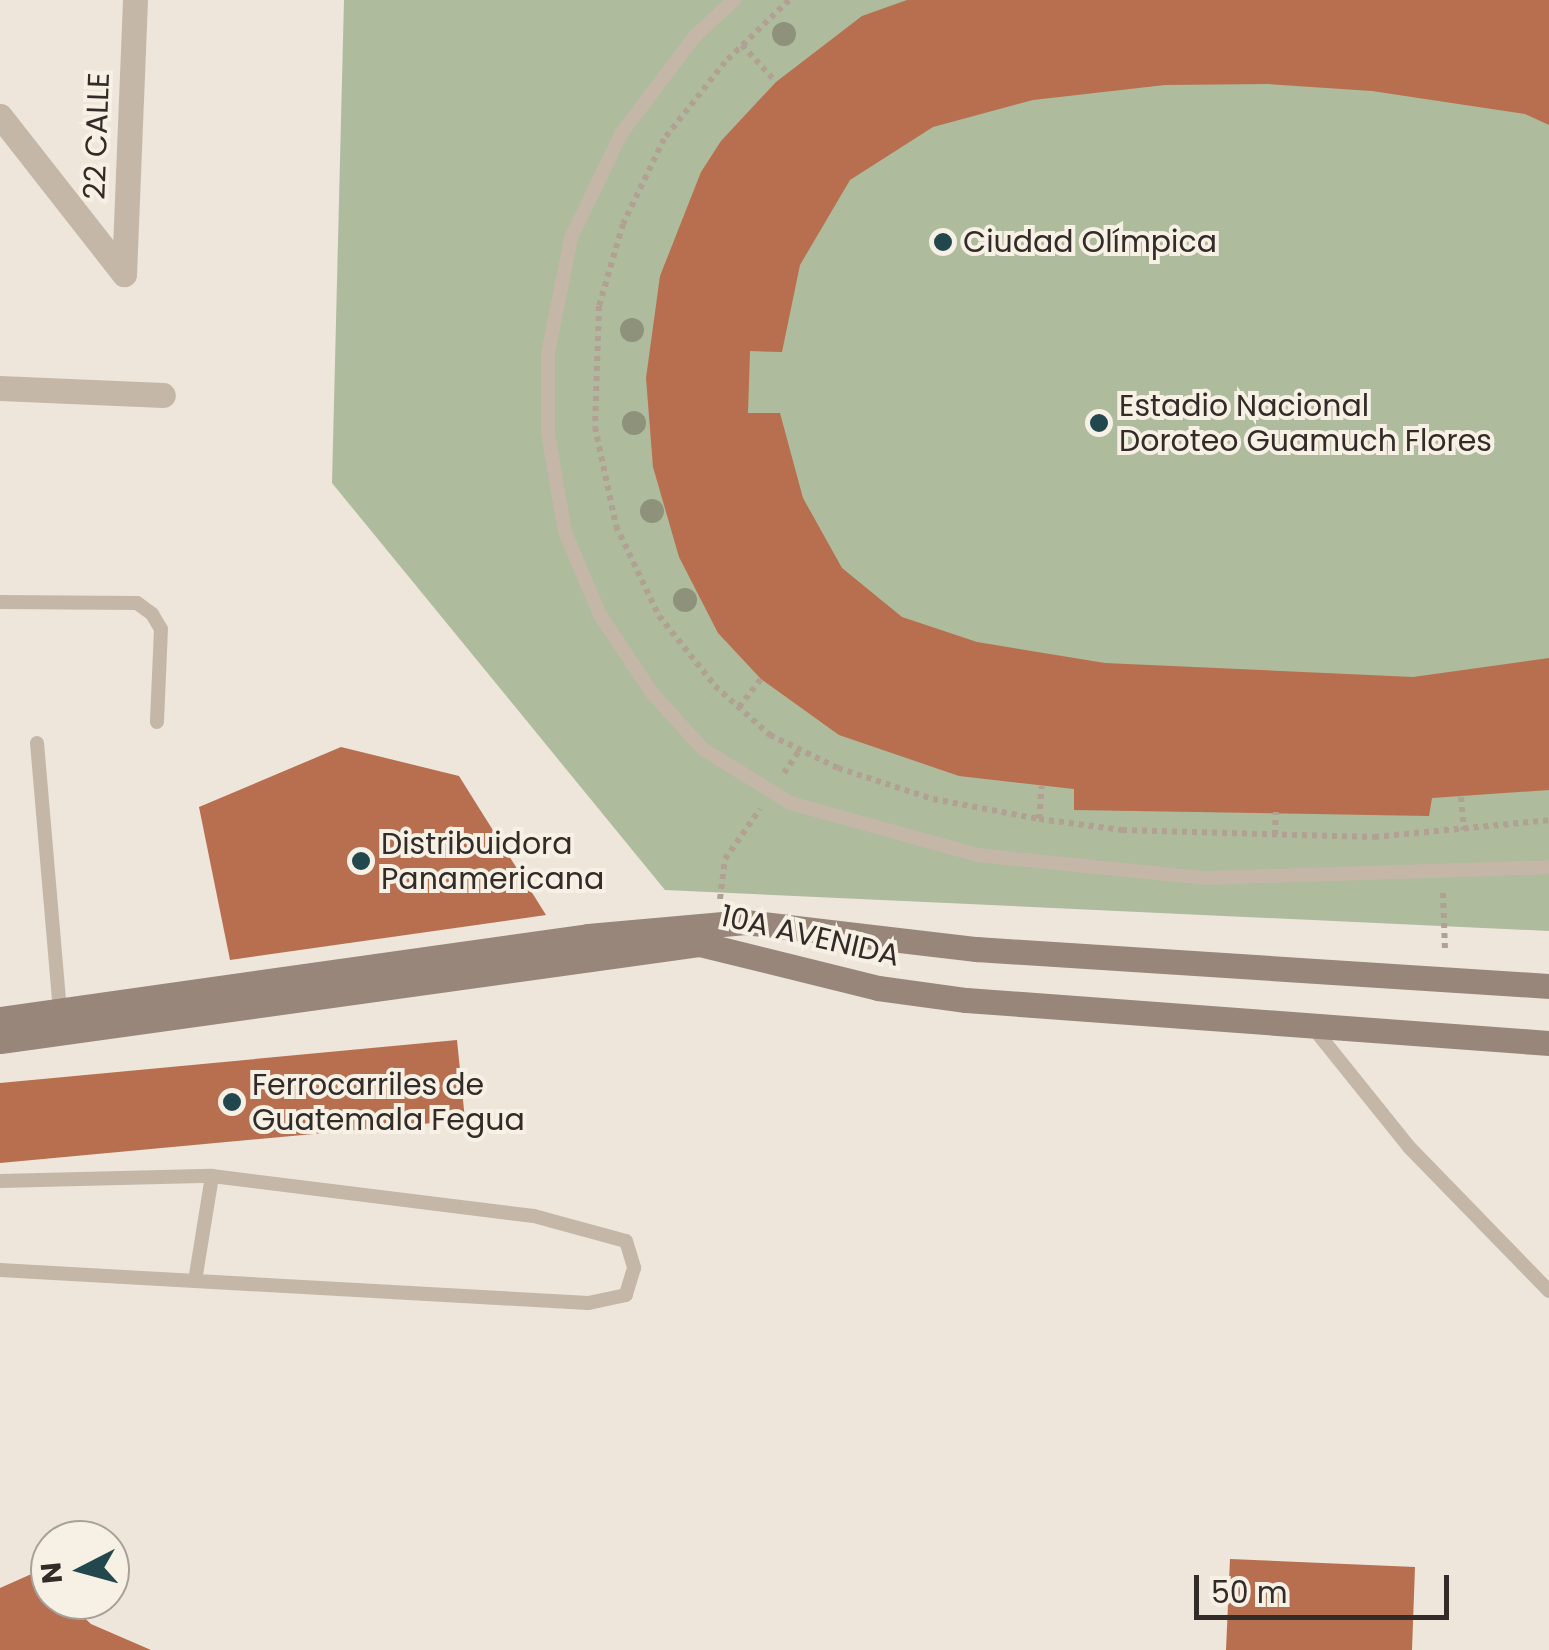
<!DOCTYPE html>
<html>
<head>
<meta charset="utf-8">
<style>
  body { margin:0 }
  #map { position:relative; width:1549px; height:1650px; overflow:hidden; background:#eee6da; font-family:Poppins,sans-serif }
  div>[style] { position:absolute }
  .green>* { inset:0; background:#aebb9c }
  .building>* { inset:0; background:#b76f4f }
  .path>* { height:6px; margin-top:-3px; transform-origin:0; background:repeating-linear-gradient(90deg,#b0a192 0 5px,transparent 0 10px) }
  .lane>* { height:14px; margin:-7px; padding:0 7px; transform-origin:7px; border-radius:7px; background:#c4b7a8 }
  .street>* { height:25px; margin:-12.5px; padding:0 12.5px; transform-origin:12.5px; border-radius:12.5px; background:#c4b7a8 }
  .secondary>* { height:25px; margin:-12.5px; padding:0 12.5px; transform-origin:12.5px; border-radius:12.5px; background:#978679 }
  .trees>* { width:24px; height:24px; margin:-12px; border-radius:50%; background:#8e927b }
  .dots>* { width:28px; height:28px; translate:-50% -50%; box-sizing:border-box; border:5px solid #f6f0e5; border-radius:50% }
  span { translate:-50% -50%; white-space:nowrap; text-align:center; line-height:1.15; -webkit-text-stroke:8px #f6f0e5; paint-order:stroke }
  .street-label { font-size:30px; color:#322b27 }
  .poi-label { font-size:30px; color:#322b27 }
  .left { translate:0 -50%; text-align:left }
  .north { position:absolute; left:30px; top:1520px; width:100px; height:100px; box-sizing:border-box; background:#f6f0e5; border:2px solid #a8a199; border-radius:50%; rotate:264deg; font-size:28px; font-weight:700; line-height:40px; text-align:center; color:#322b27 }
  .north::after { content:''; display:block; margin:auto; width:35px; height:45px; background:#22484e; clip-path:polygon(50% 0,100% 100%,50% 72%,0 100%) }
  .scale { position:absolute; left:1194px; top:1575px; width:255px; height:45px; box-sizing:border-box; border:5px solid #322b27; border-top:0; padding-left:12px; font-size:30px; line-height:35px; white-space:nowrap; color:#322b27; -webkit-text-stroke:8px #f6f0e5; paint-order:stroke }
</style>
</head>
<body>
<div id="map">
  <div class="green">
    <div style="clip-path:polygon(344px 0,1549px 0,1549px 931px,665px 890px,332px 483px)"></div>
  </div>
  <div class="building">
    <div style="clip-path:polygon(907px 0,1549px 0,1549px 125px,1525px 114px,1372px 91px,1268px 84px,1165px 85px,1033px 100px,933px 127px,850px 180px,800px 265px,782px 352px,750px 351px,748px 413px,780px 413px,803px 498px,842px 568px,902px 617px,977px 642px,1105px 663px,1413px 677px,1549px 658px,1549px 790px,1432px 798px,1429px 816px,1074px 810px,1074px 789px,959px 776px,839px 735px,761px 679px,718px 633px,679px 557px,653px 467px,646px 378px,660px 276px,701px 172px,721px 141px,776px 82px,862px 16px)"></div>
    <div style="clip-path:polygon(341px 747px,459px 776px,546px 915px,230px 960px,199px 807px)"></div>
    <div style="clip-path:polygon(457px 1040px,465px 1120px,0 1163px,0 1083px)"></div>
    <div style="clip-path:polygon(1230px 1559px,1415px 1567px,1412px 1650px,1226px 1650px)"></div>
    <div style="clip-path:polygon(45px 1568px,50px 1600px,65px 1600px,91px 1624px,151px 1650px,0 1650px,0 1588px)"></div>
  </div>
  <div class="path">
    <div style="left:789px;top:0;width:89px;rotate:135.9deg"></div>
    <div style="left:725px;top:62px;width:98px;rotate:128.4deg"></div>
    <div style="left:664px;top:139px;width:94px;rotate:115.8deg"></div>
    <div style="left:623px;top:224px;width:85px;rotate:106.3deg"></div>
    <div style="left:599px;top:306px;width:121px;rotate:91.9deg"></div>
    <div style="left:595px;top:427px;width:101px;rotate:78deg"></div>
    <div style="left:616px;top:526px;width:100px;rotate:64.5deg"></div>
    <div style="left:659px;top:616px;width:90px;rotate:51.3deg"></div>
    <div style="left:715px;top:686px;width:74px;rotate:41.7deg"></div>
    <div style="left:770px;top:735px;width:76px;rotate:25.9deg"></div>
    <div style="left:838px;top:768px;width:100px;rotate:18.1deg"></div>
    <div style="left:933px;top:799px;width:108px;rotate:10.7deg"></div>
    <div style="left:1039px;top:819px;width:84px;rotate:7.5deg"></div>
    <div style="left:1122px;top:830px;width:252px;rotate:1.6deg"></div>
    <div style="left:1374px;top:837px;width:176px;rotate:-5.5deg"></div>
    <div style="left:742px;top:45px;width:50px;rotate:47.4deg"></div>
    <div style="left:739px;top:707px;width:36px;rotate:-52deg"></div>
    <div style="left:784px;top:773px;width:29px;rotate:-56deg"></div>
    <div style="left:1461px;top:797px;width:33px;rotate:85deg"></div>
    <div style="left:1039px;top:819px;width:33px;rotate:-85deg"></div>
    <div style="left:1275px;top:835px;width:23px;rotate:-88deg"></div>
    <div style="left:1443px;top:893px;width:58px;rotate:88deg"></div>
    <div style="left:720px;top:899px;width:40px;rotate:-82.9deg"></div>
    <div style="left:725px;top:859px;width:61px;rotate:-55deg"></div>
  </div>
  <div class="lane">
    <div style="left:734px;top:0;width:53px;rotate:137.3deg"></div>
    <div style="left:695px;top:36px;width:123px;rotate:127.1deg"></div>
    <div style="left:621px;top:134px;width:115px;rotate:115.7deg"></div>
    <div style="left:571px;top:238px;width:117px;rotate:101.3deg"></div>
    <div style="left:548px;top:353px;width:80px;rotate:90deg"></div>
    <div style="left:548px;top:433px;width:100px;rotate:80.3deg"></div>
    <div style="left:565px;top:532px;width:90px;rotate:67.1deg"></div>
    <div style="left:600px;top:615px;width:94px;rotate:56.3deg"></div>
    <div style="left:652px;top:693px;width:76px;rotate:47.7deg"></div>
    <div style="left:703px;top:749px;width:102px;rotate:31.8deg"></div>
    <div style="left:790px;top:803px;width:194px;rotate:15.5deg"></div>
    <div style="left:977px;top:855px;width:229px;rotate:5.8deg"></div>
    <div style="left:1205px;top:878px;width:344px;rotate:-1.8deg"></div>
    <div style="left:0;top:602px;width:137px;rotate:0.4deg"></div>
    <div style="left:137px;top:603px;width:19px;rotate:36deg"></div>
    <div style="left:152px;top:614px;width:17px;rotate:59deg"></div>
    <div style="left:161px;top:629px;width:93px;rotate:92.5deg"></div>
    <div style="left:37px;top:743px;width:270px;rotate:85.1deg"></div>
    <div style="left:1311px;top:1025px;width:156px;rotate:51.2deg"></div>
    <div style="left:1409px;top:1147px;width:201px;rotate:45.8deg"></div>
    <div style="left:0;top:1181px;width:212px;rotate:-1.4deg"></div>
    <div style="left:212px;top:1176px;width:324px;rotate:7.1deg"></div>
    <div style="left:534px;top:1216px;width:95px;rotate:15.2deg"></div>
    <div style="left:626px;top:1241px;width:28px;rotate:73deg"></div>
    <div style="left:634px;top:1268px;width:28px;rotate:107deg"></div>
    <div style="left:626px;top:1295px;width:39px;rotate:168deg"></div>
    <div style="left:588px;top:1303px;width:589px;rotate:-176.79deg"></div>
    <div style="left:195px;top:1281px;width:106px;rotate:-80.8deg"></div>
  </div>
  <div class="street">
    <div style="left:0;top:116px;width:201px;rotate:51.9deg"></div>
    <div style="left:124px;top:274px;width:274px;rotate:-87.7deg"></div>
    <div style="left:0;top:388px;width:163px;rotate:2.5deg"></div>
  </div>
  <div class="secondary">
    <div style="left:0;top:1019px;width:594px;rotate:-8.03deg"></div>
    <div style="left:588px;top:936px;width:158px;rotate:-5.1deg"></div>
    <div style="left:745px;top:922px;width:233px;rotate:6.7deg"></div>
    <div style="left:976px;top:949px;width:574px;rotate:3.69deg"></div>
    <div style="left:0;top:1041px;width:707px;rotate:-7.89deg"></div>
    <div style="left:700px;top:944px;width:183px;rotate:13.9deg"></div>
    <div style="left:878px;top:988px;width:89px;rotate:7.8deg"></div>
    <div style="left:966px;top:1000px;width:585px;rotate:4.22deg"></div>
  </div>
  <div class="trees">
    <div style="left:784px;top:34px"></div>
    <div style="left:632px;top:330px"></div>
    <div style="left:634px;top:423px"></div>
    <div style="left:652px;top:511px"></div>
    <div style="left:685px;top:600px"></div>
  </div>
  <div class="dots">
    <div style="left:943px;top:242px;background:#22484e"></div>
    <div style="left:1099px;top:423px;background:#22484e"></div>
    <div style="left:361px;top:861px;background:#22484e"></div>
    <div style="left:232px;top:1102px;background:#22484e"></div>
  </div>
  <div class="street-label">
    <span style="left:97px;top:136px;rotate:-88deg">22 CALLE</span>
    <span style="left:810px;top:936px;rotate:13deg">10A AVENIDA</span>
  </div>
  <div class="poi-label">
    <span class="left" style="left:963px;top:242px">Ciudad Olímpica</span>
    <span class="left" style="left:1119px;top:423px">Estadio Nacional<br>Doroteo Guamuch Flores</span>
    <span class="left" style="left:381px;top:861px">Distribuidora<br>Panamericana</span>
    <span class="left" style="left:252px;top:1102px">Ferrocarriles de<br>Guatemala Fegua</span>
  </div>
  <div class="north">N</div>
  <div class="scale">50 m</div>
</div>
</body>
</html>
